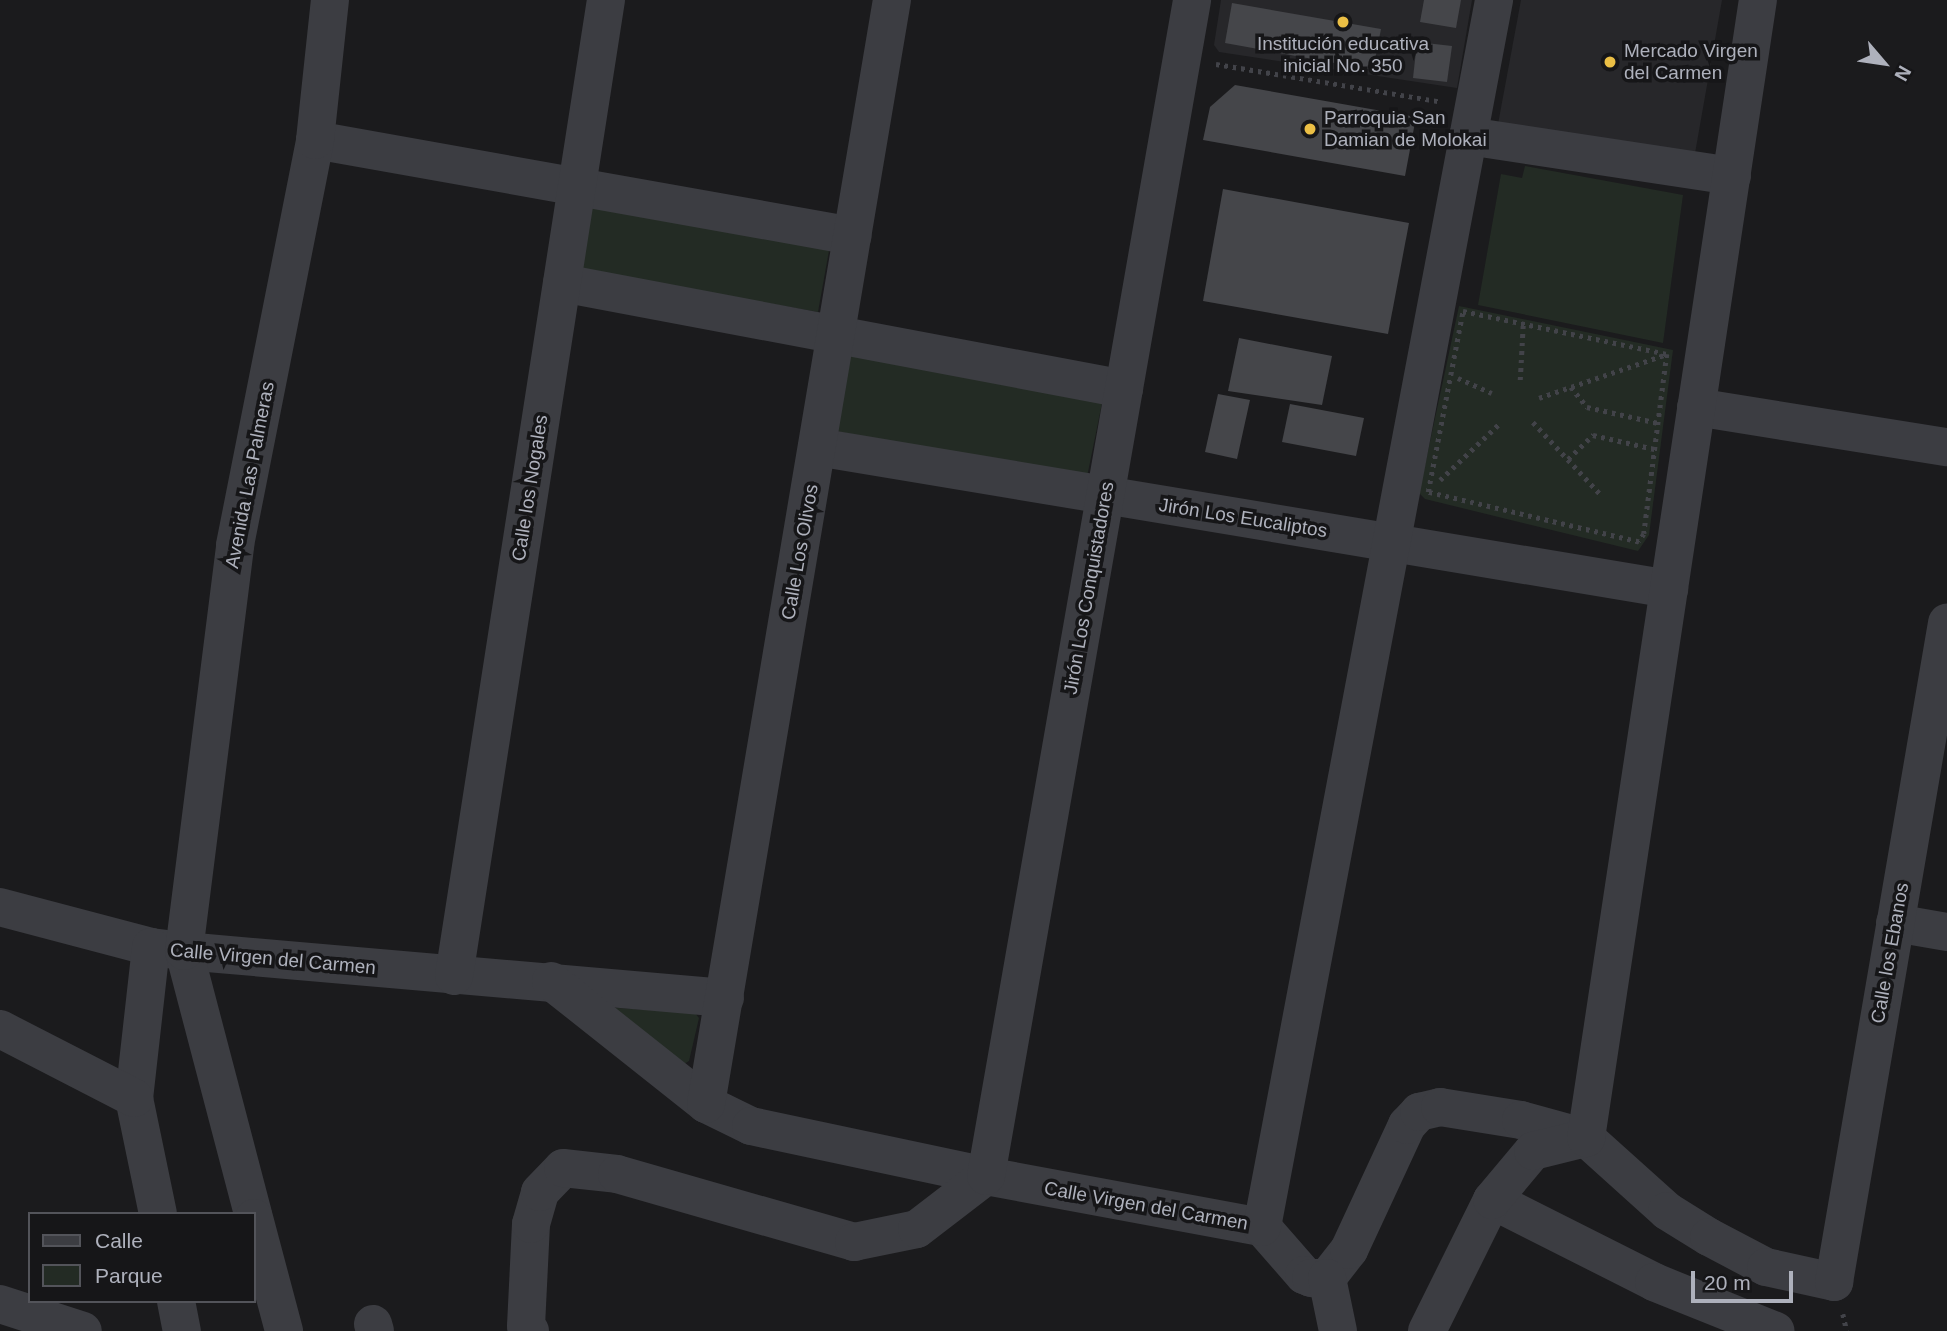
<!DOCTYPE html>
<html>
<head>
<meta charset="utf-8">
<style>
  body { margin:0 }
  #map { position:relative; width:1947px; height:1331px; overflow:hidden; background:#1b1b1d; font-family:Arial,sans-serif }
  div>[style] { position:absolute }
  .built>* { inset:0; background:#27272a }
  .green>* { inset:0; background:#232b24 }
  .building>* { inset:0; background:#45464a }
  .path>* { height:4.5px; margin-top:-2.25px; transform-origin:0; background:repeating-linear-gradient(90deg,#424349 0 3.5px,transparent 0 8.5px) }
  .minor>* { height:38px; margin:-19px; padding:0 19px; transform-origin:19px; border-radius:19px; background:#3c3d42 }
  .dots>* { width:19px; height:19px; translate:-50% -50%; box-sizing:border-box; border:4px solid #161618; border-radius:50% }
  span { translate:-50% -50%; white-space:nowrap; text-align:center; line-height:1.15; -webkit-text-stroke:7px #161618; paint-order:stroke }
  .poi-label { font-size:19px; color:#aeb1bc }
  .left { translate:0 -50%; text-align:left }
  .street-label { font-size:19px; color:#aeb1bc }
  .legend { position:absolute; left:28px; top:1212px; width:228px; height:91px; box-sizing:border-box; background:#161618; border:2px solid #53545a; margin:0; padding:9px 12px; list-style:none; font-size:21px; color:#aeb1bc }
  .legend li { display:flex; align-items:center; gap:14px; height:35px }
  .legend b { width:35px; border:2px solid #53545a }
  .north { position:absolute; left:1849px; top:28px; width:70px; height:70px; -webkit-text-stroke:5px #161618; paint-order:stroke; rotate:119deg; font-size:19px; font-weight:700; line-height:28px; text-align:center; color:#aeb1bc }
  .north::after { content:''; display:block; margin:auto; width:24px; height:32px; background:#aeb1bc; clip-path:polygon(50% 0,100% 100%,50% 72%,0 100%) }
  .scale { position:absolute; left:1691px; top:1271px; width:102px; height:32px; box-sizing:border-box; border:4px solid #aeb1bc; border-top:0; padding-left:9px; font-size:21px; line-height:24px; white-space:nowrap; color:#aeb1bc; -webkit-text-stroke:5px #161618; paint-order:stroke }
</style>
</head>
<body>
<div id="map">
  <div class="built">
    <div style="clip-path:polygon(1221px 0,1472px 0,1457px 88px,1219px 52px,1214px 45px)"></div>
    <div style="clip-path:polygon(1521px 0,1722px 0,1694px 159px,1498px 124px)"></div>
  </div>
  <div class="green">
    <div style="clip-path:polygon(1525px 166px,1683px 195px,1663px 343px,1478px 305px,1501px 174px,1522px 178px)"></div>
    <div style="clip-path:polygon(590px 203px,830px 245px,818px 312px,578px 270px)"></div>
    <div style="clip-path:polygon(1459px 306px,1673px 350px,1649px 535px,1638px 551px,1425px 499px,1419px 493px)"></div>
    <div style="clip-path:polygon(848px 351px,1102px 403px,1086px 482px,831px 430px)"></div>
    <div style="clip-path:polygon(603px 1007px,695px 1013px,699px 1018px,689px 1061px,684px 1064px)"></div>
  </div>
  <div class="building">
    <div style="clip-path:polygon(1424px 0,1461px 0,1456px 28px,1420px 22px)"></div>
    <div style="clip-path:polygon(1232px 3px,1381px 29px,1373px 70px,1225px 43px)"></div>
    <div style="clip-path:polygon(1417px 42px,1452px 46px,1447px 82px,1413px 78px)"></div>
    <div style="clip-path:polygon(1235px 85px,1416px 117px,1405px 176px,1203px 140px,1210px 107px)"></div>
    <div style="clip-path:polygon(1223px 189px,1409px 223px,1388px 334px,1203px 301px)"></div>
    <div style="clip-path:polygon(1239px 338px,1332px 356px,1322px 405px,1228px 391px)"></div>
    <div style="clip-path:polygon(1218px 394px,1250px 400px,1237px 459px,1205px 452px)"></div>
    <div style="clip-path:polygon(1290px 404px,1364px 418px,1356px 456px,1282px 442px)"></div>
  </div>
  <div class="path">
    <div style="left:1216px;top:64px;width:225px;rotate:9.5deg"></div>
    <div style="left:1463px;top:311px;width:208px;rotate:11.9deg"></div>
    <div style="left:1667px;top:354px;width:181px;rotate:97.3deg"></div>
    <div style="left:1644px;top:534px;width:9px;rotate:122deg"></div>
    <div style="left:1639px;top:542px;width:217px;rotate:-166.7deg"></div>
    <div style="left:1428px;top:492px;width:184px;rotate:-79.1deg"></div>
    <div style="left:1458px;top:378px;width:37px;rotate:24deg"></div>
    <div style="left:1520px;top:380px;width:56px;rotate:-86.9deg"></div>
    <div style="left:1571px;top:387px;width:26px;rotate:51deg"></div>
    <div style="left:1587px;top:407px;width:73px;rotate:12.7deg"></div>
    <div style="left:1539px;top:398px;width:132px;rotate:-19deg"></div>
    <div style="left:1533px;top:422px;width:100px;rotate:47deg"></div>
    <div style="left:1568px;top:459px;width:35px;rotate:-44deg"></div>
    <div style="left:1593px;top:435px;width:63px;rotate:12.9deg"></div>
    <div style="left:1440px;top:480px;width:80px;rotate:-43.5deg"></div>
    <div style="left:1843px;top:1314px;width:17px;rotate:77deg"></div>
  </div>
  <div class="minor">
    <div style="left:1468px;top:136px;width:267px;rotate:8.6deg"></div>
    <div style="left:315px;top:140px;width:546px;rotate:10.12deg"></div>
    <div style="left:562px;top:283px;width:572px;rotate:10.68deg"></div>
    <div style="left:1696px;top:407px;width:254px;rotate:9.1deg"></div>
    <div style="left:817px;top:447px;width:864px;rotate:9.46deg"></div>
    <div style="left:0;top:907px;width:156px;rotate:14.8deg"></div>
    <div style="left:151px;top:947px;width:33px;rotate:7deg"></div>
    <div style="left:184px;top:951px;width:543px;rotate:4.97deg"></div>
    <div style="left:1895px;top:923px;width:53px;rotate:9.8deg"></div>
    <div style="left:151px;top:947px;width:152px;rotate:96.4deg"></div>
    <div style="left:134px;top:1098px;width:118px;rotate:78.3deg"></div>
    <div style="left:454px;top:976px;width:988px;rotate:-81.15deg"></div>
    <div style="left:551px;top:981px;width:198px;rotate:38.4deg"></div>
    <div style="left:706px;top:1104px;width:50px;rotate:26.1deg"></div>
    <div style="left:751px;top:1126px;width:240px;rotate:12deg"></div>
    <div style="left:986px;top:1176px;width:281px;rotate:10.5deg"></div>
    <div style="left:1262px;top:1227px;width:64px;rotate:48.8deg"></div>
    <div style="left:1304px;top:1275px;width:8px;rotate:23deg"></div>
    <div style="left:1311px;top:1278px;width:16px"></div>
    <div style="left:1327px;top:1278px;width:36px;rotate:-52deg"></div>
    <div style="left:1349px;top:1250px;width:138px;rotate:-65.1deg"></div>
    <div style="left:1407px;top:1125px;width:18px;rotate:-47deg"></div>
    <div style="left:1419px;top:1112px;width:22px;rotate:-13deg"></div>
    <div style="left:1440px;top:1107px;width:82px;rotate:9.1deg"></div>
    <div style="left:1521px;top:1120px;width:67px;rotate:15.5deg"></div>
    <div style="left:1586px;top:1138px;width:109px;rotate:42deg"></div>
    <div style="left:1667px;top:1211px;width:49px;rotate:31.8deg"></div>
    <div style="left:1709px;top:1237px;width:64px;rotate:27.8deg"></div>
    <div style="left:1766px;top:1267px;width:70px;rotate:12.4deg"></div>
    <div style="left:1834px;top:1282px;width:669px;rotate:-80.27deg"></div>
    <div style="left:0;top:1029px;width:151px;rotate:27.2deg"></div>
    <div style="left:706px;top:1104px;width:1120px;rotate:-80.44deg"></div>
    <div style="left:1492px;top:1200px;width:182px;rotate:26.8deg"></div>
    <div style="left:1654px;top:1282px;width:131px;rotate:21.9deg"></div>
    <div style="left:253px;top:1214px;width:272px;rotate:-104.7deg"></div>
    <div style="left:184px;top:951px;width:409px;rotate:-82.8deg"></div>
    <div style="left:235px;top:545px;width:413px;rotate:-78.8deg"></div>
    <div style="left:315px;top:140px;width:141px;rotate:-83.9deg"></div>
    <div style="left:254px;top:1218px;width:117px;rotate:75.1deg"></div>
    <div style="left:1262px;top:1227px;width:1249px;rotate:-79.29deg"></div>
    <div style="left:1327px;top:1278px;width:54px;rotate:78.3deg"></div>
    <div style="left:176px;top:1301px;width:31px;rotate:79deg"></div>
    <div style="left:0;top:1304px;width:87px;rotate:18deg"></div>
    <div style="left:373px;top:1324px;width:7px;rotate:74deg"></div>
    <div style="left:530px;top:1331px;width:6px;rotate:-129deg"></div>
    <div style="left:526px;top:1326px;width:102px;rotate:-87.2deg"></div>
    <div style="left:531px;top:1224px;width:33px;rotate:-74deg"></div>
    <div style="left:540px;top:1192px;width:33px;rotate:-46deg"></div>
    <div style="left:563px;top:1168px;width:54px;rotate:6.3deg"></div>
    <div style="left:617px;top:1174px;width:247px;rotate:16deg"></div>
    <div style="left:854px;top:1242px;width:64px;rotate:-11.7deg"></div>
    <div style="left:917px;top:1229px;width:87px;rotate:-37.5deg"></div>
    <div style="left:986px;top:1176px;width:1194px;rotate:-80.06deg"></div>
    <div style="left:1427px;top:1331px;width:146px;rotate:-63.6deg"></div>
    <div style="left:1492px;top:1200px;width:64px;rotate:-50.1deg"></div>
    <div style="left:1533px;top:1151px;width:55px;rotate:-13.8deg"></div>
    <div style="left:1586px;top:1138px;width:1151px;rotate:-81.41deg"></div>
  </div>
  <div class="dots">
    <div style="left:1343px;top:22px;background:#ebbf45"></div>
    <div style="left:1610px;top:62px;background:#ebbf45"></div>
    <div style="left:1310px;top:129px;background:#ebbf45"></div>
  </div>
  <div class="poi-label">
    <span style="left:1343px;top:55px">Institución educativa<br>inicial No. 350</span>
    <span class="left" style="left:1624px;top:62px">Mercado Virgen<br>del Carmen</span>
    <span class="left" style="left:1324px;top:129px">Parroquia San<br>Damian de Molokai</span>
  </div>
  <div class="street-label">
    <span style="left:250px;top:475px;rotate:-79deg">Avenida Las Palmeras</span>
    <span style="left:530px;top:488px;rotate:-81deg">Calle los Nogales</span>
    <span style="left:1243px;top:518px;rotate:9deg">Jirón Los Eucaliptos</span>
    <span style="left:800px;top:552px;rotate:-80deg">Calle Los Olivos</span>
    <span style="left:1089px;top:588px;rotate:-80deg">Jirón Los Conquistadores</span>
    <span style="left:1890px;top:953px;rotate:-80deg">Calle los Ebanos</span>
    <span style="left:273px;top:959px;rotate:5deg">Calle Virgen del Carmen</span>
    <span style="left:1146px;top:1206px;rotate:10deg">Calle Virgen del Carmen</span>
  </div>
  <ul class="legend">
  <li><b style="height:9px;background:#3c3d42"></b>Calle</li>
  <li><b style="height:19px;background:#232b24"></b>Parque</li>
  </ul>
  <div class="north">N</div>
  <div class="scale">20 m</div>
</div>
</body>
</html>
